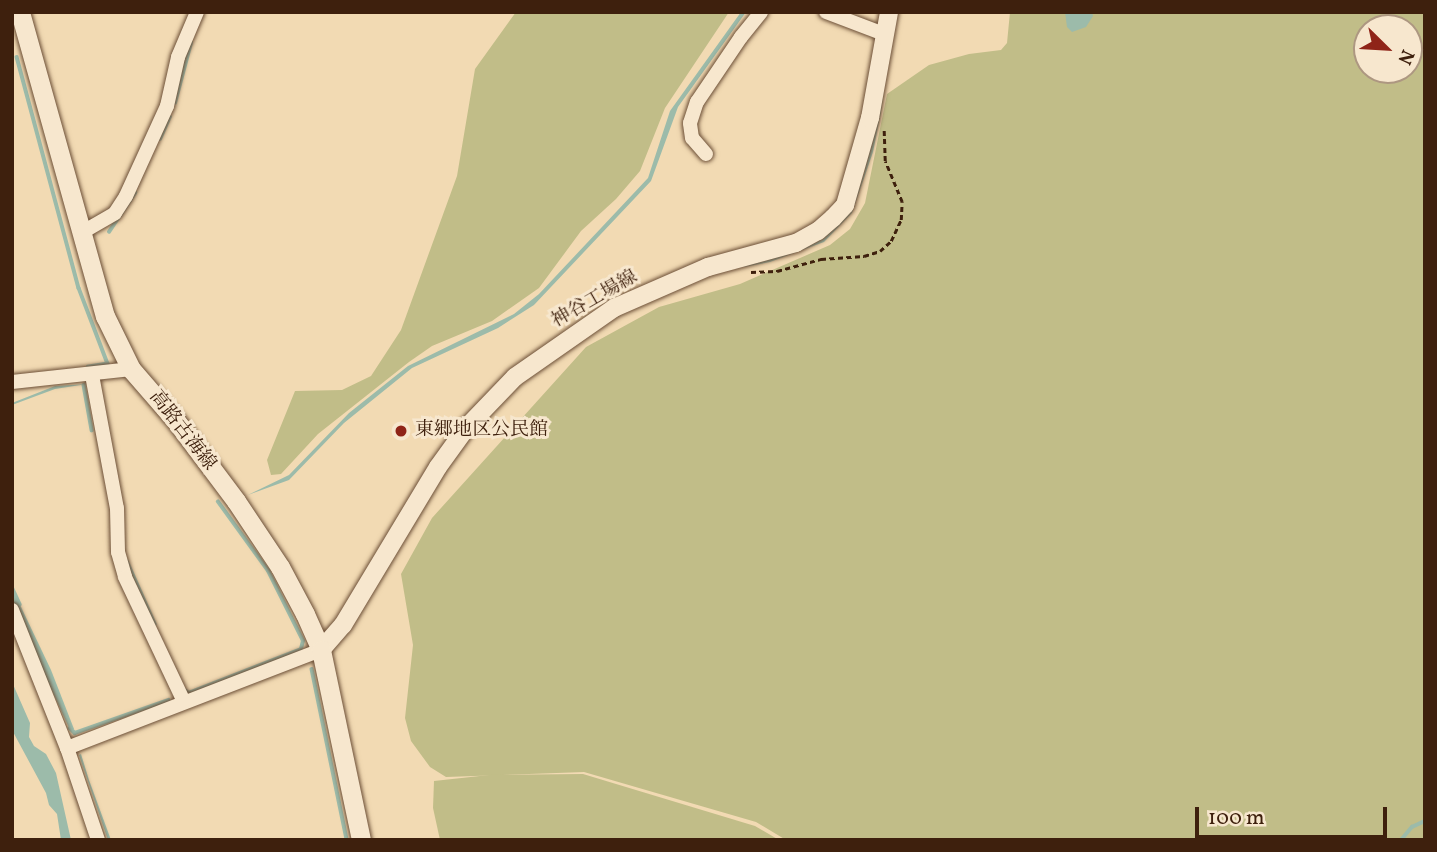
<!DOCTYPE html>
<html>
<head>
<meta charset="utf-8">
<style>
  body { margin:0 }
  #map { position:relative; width:1437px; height:852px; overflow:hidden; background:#f2dab3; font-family:Vollkorn,"Noto Serif JP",serif }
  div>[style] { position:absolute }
  .green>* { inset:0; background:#c1bd88 }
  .water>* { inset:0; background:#9cbbaa }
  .stream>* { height:3.5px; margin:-1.75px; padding:0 1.75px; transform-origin:1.75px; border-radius:1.75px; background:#9cbbaa }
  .path>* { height:2.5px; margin-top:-1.25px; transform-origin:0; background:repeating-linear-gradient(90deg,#3e200d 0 5px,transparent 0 8.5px) }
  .roads { filter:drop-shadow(0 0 2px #6b4e36) drop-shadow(0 0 2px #6b4e36) }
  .minor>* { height:14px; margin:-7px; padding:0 7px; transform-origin:7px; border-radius:7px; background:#f7e7ce }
  .tertiary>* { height:18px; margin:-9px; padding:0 9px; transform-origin:9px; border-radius:9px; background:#f7e7ce }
  .secondary>* { height:19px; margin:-9.5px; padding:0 9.5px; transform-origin:9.5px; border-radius:9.5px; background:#f7e7ce }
  .dots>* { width:19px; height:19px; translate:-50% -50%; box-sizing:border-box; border:4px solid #f7e7ce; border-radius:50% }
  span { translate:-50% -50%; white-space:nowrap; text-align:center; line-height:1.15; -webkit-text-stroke:6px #f7e7ce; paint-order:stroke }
  .street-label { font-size:19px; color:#3e200d }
  .poi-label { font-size:19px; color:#3e200d }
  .left { translate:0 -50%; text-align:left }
  .frame { position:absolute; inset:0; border:14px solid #3e200d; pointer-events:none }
  .north { position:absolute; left:1353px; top:14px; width:70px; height:70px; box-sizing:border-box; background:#f7e7ce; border:2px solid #ad9781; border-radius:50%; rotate:114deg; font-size:19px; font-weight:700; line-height:28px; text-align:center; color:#3e200d }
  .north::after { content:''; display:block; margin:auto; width:24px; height:32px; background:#8f2418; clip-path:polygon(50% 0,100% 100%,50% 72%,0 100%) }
  .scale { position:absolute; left:1195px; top:807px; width:192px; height:32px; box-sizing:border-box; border:4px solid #3e200d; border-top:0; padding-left:9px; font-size:21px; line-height:24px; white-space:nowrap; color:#3e200d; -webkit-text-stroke:5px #f7e7ce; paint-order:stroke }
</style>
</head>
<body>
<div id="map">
  <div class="green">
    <div style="clip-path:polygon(516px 12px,729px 12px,665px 108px,640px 171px,616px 199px,581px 231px,539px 288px,492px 321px,432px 346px,409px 362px,318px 434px,281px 474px,271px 475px,267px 460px,295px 391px,342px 390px,371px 376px,401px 330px,457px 176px,475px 69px)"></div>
    <div style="clip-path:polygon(evenodd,1010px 12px,1425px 12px,1425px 840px,786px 840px,756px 822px,584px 772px,446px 777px,430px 767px,411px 741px,405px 718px,413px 645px,401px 574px,432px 518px,586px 347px,659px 307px,740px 284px,830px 245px,850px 229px,865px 203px,887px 94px,929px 65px,969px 54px,1001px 50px,1007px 43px,1010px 12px,1367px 28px,1409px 28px,1409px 70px,1367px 70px,1367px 28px)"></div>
    <div style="clip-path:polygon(583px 774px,755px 826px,779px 840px,440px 840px,433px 808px,434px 781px,489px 775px)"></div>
  </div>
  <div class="water">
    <div style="clip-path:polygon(741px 12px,746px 12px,678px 107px,651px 181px,534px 305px,498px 328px,412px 368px,344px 423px,289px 480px,248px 495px,289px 475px,349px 413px,408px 366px,514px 314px,539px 294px,648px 178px,670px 111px)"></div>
    <div style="clip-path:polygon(1065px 12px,1092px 12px,1093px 16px,1086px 27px,1072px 32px,1067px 27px)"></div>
    <div style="clip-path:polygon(881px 89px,884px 89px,881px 112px,873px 152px,852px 213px,824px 242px,770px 262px,744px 267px,743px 265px,804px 248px,823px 239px,842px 221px,856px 197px,864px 173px)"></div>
    <div style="clip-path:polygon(87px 384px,55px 389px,12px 405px,12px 403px,55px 386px)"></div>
    <div style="clip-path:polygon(12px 588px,51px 670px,74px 729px,70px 730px,12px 603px)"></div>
    <div style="clip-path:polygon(12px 682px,30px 723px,29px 737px,34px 746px,46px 754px,56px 773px,71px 840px,61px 840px,57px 814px,49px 805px,46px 793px,12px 730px)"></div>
    <div style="clip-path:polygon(81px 754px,89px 780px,111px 840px,108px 840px,79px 755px)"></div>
  </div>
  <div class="stream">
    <div style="left:17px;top:57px;width:239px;rotate:75deg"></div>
    <div style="left:79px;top:288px;width:81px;rotate:69.1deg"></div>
    <div style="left:108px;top:364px;width:20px;rotate:171deg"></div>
    <div style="left:175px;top:103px;width:62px;rotate:-75.1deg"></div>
    <div style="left:160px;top:139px;width:24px;rotate:-66deg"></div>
    <div style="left:109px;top:232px;width:47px;rotate:-56.3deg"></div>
    <div style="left:84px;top:385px;width:46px;rotate:79.9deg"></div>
    <div style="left:127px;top:561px;width:69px;rotate:66deg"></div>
    <div style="left:12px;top:587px;width:19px;rotate:65deg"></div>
    <div style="left:312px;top:669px;width:175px;rotate:78.4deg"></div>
    <div style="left:184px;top:689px;width:6px;rotate:39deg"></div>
    <div style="left:189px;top:693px;width:120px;rotate:-21.4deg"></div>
    <div style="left:301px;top:649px;width:8px;rotate:-76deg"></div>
    <div style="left:303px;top:641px;width:78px;rotate:-116.6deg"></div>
    <div style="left:268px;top:571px;width:85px;rotate:-125.9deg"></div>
    <div style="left:70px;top:728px;width:7px;rotate:45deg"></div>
    <div style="left:75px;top:733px;width:99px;rotate:-19.5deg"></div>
    <div style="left:12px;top:839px;width:1px;rotate:45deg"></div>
    <div style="left:967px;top:840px;width:36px"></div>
    <div style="left:1401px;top:840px;width:17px;rotate:-50deg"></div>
    <div style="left:1412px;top:827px;width:14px;rotate:-25deg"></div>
  </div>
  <div class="path">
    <div style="left:751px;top:272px;width:26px;rotate:-2deg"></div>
    <div style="left:777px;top:271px;width:46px;rotate:-15.3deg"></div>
    <div style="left:821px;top:259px;width:43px;rotate:-4deg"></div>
    <div style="left:864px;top:256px;width:17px;rotate:-17deg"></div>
    <div style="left:880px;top:251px;width:15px;rotate:-42deg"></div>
    <div style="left:891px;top:241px;width:23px;rotate:-65deg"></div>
    <div style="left:901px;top:220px;width:18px;rotate:-87deg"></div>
    <div style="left:902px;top:202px;width:44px;rotate:-112.5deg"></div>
    <div style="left:885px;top:161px;width:33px;rotate:-92deg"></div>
  </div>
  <div class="roads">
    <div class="minor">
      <div style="left:826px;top:12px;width:62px;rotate:20.8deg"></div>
      <div style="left:706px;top:154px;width:21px;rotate:-131deg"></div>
      <div style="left:692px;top:138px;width:15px;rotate:-98deg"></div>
      <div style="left:690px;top:123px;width:22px;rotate:-72deg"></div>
      <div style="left:697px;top:102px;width:78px;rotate:-55.9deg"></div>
      <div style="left:741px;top:37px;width:32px;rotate:-51deg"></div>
      <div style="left:81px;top:233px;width:39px;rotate:-30deg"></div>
      <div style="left:115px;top:213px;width:20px;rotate:-57deg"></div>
      <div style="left:126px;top:196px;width:99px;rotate:-65.5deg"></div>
      <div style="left:167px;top:106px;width:50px;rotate:-77.3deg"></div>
      <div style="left:178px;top:57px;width:49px;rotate:-67.1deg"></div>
      <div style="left:92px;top:375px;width:135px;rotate:79.4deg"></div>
      <div style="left:117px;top:508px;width:44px;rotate:88.7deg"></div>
      <div style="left:118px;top:552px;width:26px;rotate:74deg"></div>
      <div style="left:125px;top:577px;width:138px;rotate:64.7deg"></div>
      <div style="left:12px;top:382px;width:120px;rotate:-6.2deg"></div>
      <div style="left:12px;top:610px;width:149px;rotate:68.3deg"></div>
      <div style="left:98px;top:840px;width:97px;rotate:-108.6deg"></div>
      <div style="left:67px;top:748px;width:272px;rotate:-21.1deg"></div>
    </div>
    <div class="tertiary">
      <div style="left:321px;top:650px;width:33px;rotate:-49deg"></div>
      <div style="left:343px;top:625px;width:184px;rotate:-59deg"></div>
      <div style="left:438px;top:467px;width:49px;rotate:-54.1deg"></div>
      <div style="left:467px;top:427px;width:69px;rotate:-46.2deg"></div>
      <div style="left:515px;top:377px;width:121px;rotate:-34.9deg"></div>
      <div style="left:614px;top:308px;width:103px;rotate:-23.6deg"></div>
      <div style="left:708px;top:267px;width:91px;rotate:-15.3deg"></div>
      <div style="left:796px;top:243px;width:25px;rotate:-29deg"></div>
      <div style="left:818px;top:231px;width:20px;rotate:-41deg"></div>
      <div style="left:833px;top:218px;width:18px;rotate:-47deg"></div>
      <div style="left:845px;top:205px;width:91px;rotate:-74deg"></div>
      <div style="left:870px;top:118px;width:108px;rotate:-79.8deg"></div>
    </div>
    <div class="secondary">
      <div style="left:20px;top:12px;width:316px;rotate:74.4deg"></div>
      <div style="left:105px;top:316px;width:59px;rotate:63.9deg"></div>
      <div style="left:131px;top:369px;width:69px;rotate:49.1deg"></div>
      <div style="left:176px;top:421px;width:100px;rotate:53.1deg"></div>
      <div style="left:236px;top:501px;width:79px;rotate:56.3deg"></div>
      <div style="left:280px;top:567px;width:53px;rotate:62deg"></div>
      <div style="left:305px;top:614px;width:39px;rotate:66deg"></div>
      <div style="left:321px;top:650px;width:194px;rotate:78.1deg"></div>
    </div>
  </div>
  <div class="dots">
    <div style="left:401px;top:431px;background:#8f2418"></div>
  </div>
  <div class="street-label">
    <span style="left:595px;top:300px;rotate:-30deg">神谷工場線</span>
    <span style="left:182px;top:431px;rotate:52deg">高路古海線</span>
  </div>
  <div class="poi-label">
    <span class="left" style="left:415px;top:431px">東郷地区公民館</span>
  </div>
  <div class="frame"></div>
  <div class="north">N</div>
  <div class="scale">100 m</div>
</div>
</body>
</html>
